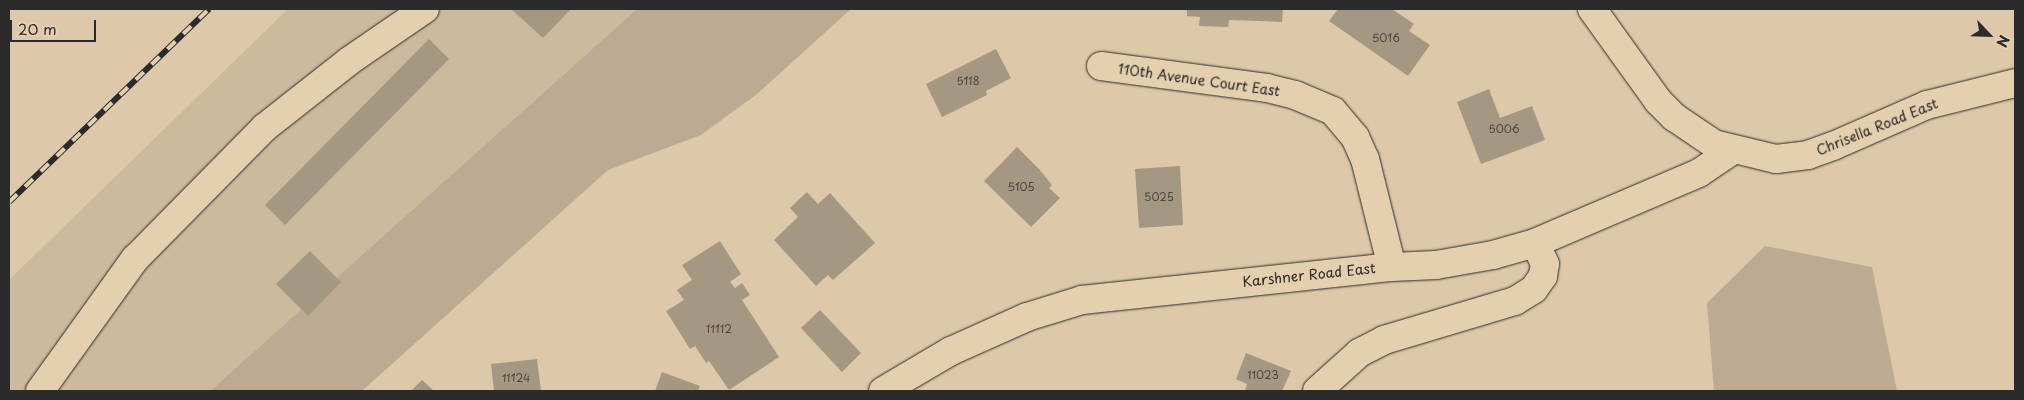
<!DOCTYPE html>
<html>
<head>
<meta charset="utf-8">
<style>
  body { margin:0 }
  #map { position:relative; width:2024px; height:400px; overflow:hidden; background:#ddc8a9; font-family:"Playpen Sans",sans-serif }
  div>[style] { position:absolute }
  .built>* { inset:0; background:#ccba9d }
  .green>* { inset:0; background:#bcab92 }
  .building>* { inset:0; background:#a59882 }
  .roads { filter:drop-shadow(0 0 1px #2b2b2b) drop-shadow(0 0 1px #2b2b2b) }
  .minor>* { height:28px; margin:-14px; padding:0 14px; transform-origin:14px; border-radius:14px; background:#e4cfae }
  .rail>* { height:5.5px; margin-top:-2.75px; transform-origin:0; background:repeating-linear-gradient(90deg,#e4cfae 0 11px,#2b2b2b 0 22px); box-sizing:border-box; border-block:1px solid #2b2b2b }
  span { translate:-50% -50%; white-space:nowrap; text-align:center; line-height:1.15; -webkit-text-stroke:5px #e4cfae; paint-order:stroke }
  .number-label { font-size:11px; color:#4a4641 }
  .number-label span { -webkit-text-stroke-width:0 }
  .street-label { font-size:14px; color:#2b2b2b }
  .frame { position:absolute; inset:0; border:10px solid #2b2b2b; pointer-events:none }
  .north { position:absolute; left:1964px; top:10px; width:50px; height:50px; -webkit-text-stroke:4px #e4cfae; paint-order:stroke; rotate:114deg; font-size:14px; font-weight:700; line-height:20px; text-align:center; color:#2b2b2b }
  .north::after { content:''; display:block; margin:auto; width:18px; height:22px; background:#2b2b2b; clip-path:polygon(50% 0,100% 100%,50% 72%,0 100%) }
  .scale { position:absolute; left:10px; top:20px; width:86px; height:22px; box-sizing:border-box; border:2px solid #2b2b2b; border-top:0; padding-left:6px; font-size:15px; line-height:18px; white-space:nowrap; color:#2b2b2b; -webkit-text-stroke:4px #e4cfae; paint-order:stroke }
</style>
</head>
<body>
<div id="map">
  <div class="built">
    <div style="clip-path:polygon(288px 9px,637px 9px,210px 391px,9px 391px,9px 280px)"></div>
  </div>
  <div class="green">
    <div style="clip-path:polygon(637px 9px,851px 9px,757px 94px,701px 135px,608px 170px,362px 391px,210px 391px)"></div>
    <div style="clip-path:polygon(1765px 246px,1872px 267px,1897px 391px,1714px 391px,1707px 303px)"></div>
  </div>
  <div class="building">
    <div style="clip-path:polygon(511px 9px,571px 9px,543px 38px)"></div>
    <div style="clip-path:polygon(1187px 9px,1283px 9px,1282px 22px,1229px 20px,1228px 27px,1199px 26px,1200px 17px,1187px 16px)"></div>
    <div style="clip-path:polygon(1338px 9px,1392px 9px,1414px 24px,1409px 31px,1430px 45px,1408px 76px,1329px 21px)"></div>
    <div style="clip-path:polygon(429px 39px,449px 59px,285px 225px,265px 205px)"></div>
    <div style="clip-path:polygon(996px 49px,1011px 78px,986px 91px,987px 95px,942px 117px,926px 84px)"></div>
    <div style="clip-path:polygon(1489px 89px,1500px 118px,1532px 106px,1545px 140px,1481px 164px,1457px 102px)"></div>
    <div style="clip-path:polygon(1017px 147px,1039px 169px,1052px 185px,1049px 188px,1060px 198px,1031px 227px,984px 181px)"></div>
    <div style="clip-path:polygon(1180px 166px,1183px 225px,1139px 228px,1135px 169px)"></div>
    <div style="clip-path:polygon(807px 192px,818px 204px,830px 193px,875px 243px,833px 280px,828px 275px,816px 286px,774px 240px,798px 217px,790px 208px)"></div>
    <div style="clip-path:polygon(720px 241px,741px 274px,730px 282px,735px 288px,742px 283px,750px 295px,742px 300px,779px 357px,729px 390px,709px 361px,706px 363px,695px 346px,690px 349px,666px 311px,684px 300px,677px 290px,692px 280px,682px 265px)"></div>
    <div style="clip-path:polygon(310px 251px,341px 282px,308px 316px,276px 284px)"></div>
    <div style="clip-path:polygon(820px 310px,861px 353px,842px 372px,801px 328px)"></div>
    <div style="clip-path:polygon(1246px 353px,1291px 371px,1282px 391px,1245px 391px,1247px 384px,1236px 379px)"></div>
    <div style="clip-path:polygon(537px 359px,541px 391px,494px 391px,491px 364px)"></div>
    <div style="clip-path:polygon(662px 372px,700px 386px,698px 391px,655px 391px)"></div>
    <div style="clip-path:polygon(422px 380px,434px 391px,411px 391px)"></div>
  </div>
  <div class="roads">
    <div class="minor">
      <div style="left:1592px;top:9px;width:113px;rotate:54.3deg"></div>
      <div style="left:1658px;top:101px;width:23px;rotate:45deg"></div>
      <div style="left:1674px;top:117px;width:48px;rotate:34deg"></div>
      <div style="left:1714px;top:144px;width:64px;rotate:13.6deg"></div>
      <div style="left:1776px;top:159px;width:32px;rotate:-7deg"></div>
      <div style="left:1808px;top:155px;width:27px;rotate:-20deg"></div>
      <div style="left:1833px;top:146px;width:103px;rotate:-23.6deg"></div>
      <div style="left:1927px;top:105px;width:91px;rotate:-14deg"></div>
      <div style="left:1101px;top:66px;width:167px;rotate:7.5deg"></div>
      <div style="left:1267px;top:88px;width:29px;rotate:14deg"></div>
      <div style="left:1295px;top:95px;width:41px;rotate:22.8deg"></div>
      <div style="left:1333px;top:111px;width:34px;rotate:50deg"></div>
      <div style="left:1355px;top:137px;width:24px;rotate:66deg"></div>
      <div style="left:1365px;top:159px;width:111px;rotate:76deg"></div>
      <div style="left:40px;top:391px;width:163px;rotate:-54.3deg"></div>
      <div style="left:135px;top:259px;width:184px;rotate:-45.4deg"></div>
      <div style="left:264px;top:128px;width:108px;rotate:-38.2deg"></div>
      <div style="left:349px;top:61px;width:92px;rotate:-34.4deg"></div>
      <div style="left:883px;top:391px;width:79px;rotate:-30.5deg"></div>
      <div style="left:951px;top:351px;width:83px;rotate:-24.1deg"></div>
      <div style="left:1027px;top:317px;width:58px;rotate:-17.2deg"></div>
      <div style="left:1082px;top:300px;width:312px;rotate:-6.1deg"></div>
      <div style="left:1392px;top:267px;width:44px;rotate:-2.6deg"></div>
      <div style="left:1436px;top:265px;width:58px;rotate:-10deg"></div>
      <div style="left:1493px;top:255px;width:44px;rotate:-15.9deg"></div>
      <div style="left:1535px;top:243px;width:178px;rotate:-23.1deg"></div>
      <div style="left:1699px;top:173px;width:41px;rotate:-34.1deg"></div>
      <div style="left:1317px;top:391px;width:57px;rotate:-42.1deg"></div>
      <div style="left:1359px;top:353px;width:28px;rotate:-27deg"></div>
      <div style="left:1384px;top:340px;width:137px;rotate:-16.6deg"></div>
      <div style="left:1515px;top:301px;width:22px;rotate:-32deg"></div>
      <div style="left:1534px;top:289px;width:16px;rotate:-55deg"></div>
      <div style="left:1543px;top:276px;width:12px;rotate:-81deg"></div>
      <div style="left:1545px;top:264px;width:23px;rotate:-115deg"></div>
    </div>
  </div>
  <div class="rail">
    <div style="left:9px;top:202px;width:278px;rotate:-44deg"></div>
  </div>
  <div class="number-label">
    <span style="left:1386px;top:38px">5016</span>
    <span style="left:968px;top:81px">5118</span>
    <span style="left:1504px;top:129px">5006</span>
    <span style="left:1021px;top:187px">5105</span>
    <span style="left:1159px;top:197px">5025</span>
    <span style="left:719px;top:329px">11112</span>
    <span style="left:1263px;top:375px">11023</span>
    <span style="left:516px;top:378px">11124</span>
  </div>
  <div class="street-label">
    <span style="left:1199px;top:80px;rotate:8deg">110th Avenue Court East</span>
    <span style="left:1877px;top:127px;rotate:-22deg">Chrisella Road East</span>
    <span style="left:1309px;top:275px;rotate:-6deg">Karshner Road East</span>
  </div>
  <div class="frame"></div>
  <div class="north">N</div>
  <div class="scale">20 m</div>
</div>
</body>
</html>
